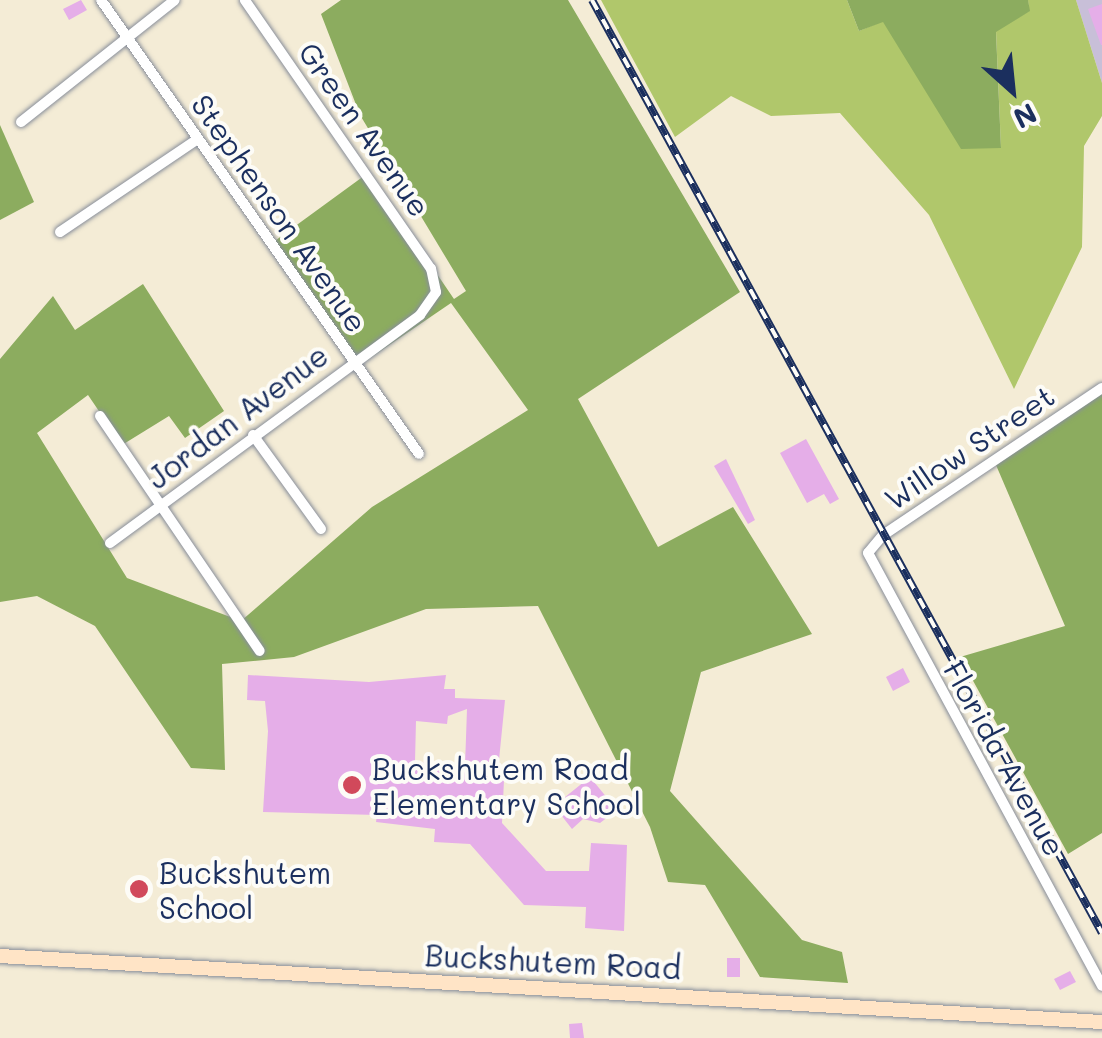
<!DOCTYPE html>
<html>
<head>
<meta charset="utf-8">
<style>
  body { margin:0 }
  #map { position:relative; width:1102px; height:1038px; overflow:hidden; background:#f4ecd6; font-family:Mali,sans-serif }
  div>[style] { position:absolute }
  .industrial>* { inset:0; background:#c8bfd8 }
  .green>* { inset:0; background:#b0c76b }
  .forest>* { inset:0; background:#8cac5f }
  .building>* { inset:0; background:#e5aee8 }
  .roads { filter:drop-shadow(0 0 2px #888e9a) drop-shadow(0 0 2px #888e9a) }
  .minor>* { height:10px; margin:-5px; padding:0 5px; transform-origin:5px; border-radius:5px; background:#fff }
  .secondary>* { height:14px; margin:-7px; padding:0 7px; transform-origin:7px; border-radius:7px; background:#ffe4c6 }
  .rail>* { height:8px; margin-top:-4px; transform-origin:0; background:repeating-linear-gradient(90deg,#fdfcf7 0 11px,#1b2f5e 0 22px); box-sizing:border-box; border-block:2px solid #1b2f5e }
  .dots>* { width:28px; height:28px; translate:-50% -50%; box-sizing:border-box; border:5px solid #fdfcf7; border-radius:50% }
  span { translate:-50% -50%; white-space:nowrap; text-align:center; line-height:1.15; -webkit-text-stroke:8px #fdfcf7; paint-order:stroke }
  .street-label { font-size:30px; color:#1b2f5e }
  .poi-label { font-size:30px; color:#1b2f5e }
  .left { translate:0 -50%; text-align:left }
  .north { position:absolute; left:962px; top:40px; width:100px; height:100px; -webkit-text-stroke:8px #fdfcf7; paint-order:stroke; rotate:153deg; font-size:28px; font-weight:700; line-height:40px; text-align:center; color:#1b2f5e }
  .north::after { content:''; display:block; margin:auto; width:35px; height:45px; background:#1b2f5e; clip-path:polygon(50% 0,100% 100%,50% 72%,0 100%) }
</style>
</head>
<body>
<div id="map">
  <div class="industrial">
    <div style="clip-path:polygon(1076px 0,1102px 0,1102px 83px)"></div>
  </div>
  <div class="green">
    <div style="clip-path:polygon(601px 0,847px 0,859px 31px,883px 21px,917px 73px,1001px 148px,996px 31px,1029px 11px,1028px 0,1076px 0,1102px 83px,1102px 116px,1084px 146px,1082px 247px,1014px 389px,929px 215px,840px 113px,771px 116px,731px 96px,675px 137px)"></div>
  </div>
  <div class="forest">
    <div style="clip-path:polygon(341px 0,568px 0,740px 292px,578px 399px,658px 547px,733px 507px,812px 634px,701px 672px,670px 791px,802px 940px,842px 952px,848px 983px,760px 977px,705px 885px,668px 882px,650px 827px,538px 606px,426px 609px,294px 657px,222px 664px,225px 770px,191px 768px,95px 626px,37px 596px,0 602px,0 359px,53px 296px,75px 330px,143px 284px,224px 411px,185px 438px,169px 416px,122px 445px,88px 395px,37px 433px,127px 578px,241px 621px,372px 507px,528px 410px,451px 303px,357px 367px,272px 243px,368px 173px,454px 299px,466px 291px,360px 115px,321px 14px)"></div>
    <div style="clip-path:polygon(847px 0,1028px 0,1030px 11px,996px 32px,1001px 148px,961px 149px,883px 22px,859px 31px)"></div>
    <div style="clip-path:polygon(0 125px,34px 202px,0 220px)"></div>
    <div style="clip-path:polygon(1102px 393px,1102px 833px,1068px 854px,960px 657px,1065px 626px,996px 465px)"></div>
  </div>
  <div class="building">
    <div style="clip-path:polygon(81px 0,87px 10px,69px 20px,63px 9px)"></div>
    <div style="clip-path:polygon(1102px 4px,1102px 45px,1101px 45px,1088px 9px)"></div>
    <div style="clip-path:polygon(806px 439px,839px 499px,830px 504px,824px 494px,807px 503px,780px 453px)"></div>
    <div style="clip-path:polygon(726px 459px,755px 520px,748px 524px,714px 466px)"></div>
    <div style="clip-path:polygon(903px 668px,910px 682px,893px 691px,886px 677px)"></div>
    <div style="clip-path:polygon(evenodd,248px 675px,369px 682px,446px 675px,444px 689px,455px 689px,455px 698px,505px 700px,497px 780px,504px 780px,502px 823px,546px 871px,589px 871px,591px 843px,627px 845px,624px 931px,585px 928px,586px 907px,524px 905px,470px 844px,434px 842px,435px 829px,376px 822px,377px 815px,263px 812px,268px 731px,265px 701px,247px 700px,248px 675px,467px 709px,465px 766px,415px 762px,416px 721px,447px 724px,448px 716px,467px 709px)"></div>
    <div style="clip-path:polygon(590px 777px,617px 810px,600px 823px,583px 819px,572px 829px,554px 806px)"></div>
    <div style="clip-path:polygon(727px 958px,740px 958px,740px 977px,727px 977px)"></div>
    <div style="clip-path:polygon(1070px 971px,1076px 982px,1060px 990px,1054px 979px)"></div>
    <div style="clip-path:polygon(582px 1023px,584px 1038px,570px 1038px,569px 1024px)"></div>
  </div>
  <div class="roads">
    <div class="minor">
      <div style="left:101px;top:0;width:554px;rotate:54.99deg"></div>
      <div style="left:21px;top:122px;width:196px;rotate:-38.4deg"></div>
      <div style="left:60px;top:232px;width:166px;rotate:-34deg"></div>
      <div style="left:1102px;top:388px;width:264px;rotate:146.1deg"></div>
      <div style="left:883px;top:535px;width:23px;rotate:130deg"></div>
      <div style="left:868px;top:553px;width:492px;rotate:61.6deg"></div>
      <div style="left:100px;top:416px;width:284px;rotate:55.8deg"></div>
      <div style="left:253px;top:435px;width:116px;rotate:54.1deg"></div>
      <div style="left:110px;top:543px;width:385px;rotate:-36.3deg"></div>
      <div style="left:420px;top:315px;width:28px;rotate:-55deg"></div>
      <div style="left:436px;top:292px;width:24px;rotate:-102deg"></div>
      <div style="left:431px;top:269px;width:327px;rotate:-124.7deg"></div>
    </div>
    <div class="secondary">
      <div style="left:0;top:956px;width:1104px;rotate:3.43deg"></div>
    </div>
  </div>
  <div class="rail">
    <div style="left:592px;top:0;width:1063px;rotate:61.34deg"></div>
  </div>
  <div class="dots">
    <div style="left:352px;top:785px;background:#d1495b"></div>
    <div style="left:139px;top:889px;background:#d1495b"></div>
  </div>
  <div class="street-label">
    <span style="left:365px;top:129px;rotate:55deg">Green Avenue</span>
    <span style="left:280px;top:213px;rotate:55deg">Stephenson Avenue</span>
    <span style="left:237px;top:416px;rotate:-37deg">Jordan Avenue</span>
    <span style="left:969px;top:447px;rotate:-34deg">Willow Street</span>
    <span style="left:1005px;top:758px;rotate:61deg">Florida Avenue</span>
    <span style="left:553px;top:961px;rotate:3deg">Buckshutem Road</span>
  </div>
  <div class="poi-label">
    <span class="left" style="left:372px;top:785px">Buckshutem Road<br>Elementary School</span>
    <span class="left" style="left:159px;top:889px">Buckshutem<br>School</span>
  </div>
  <div class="north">N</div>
</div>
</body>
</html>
